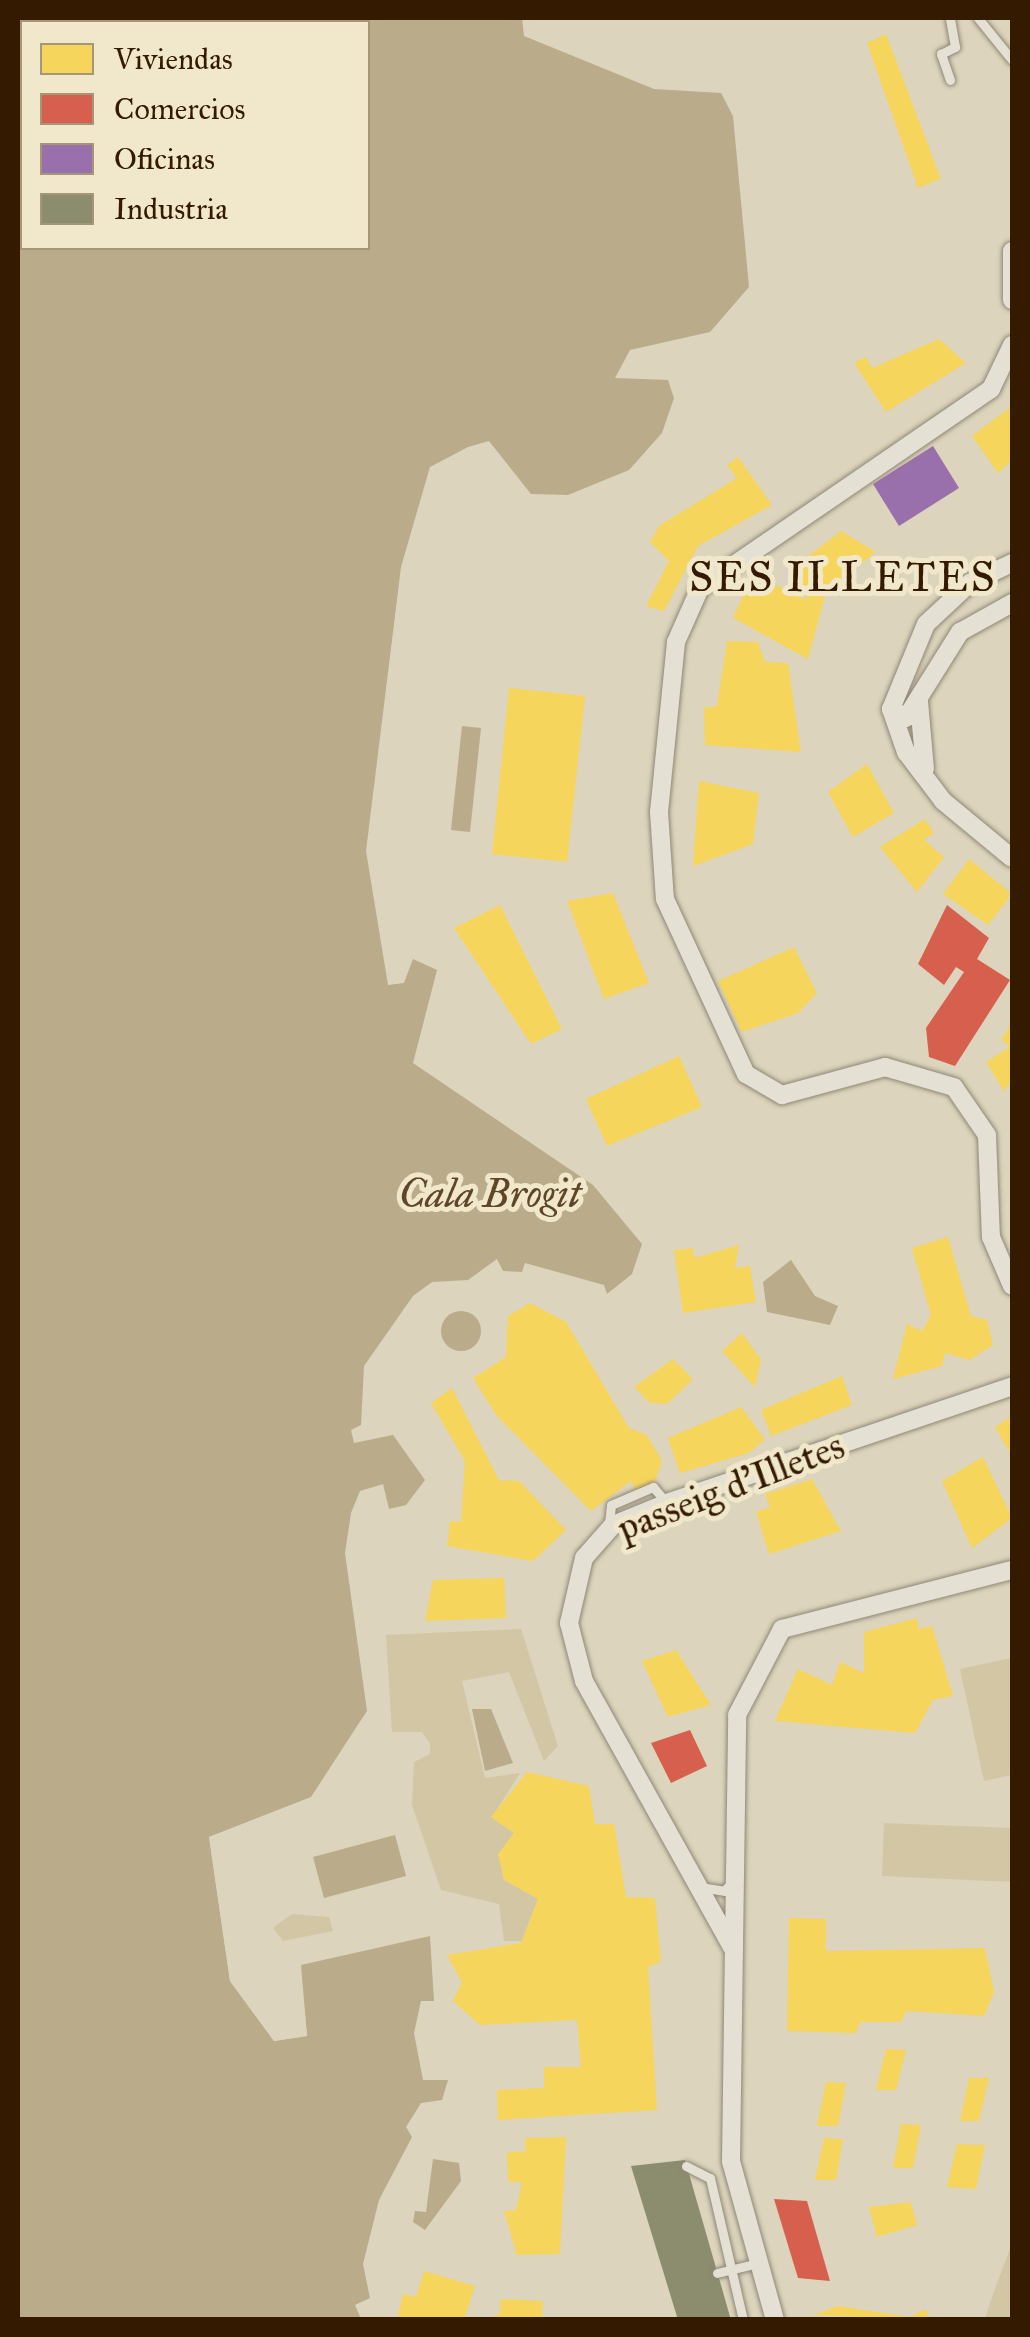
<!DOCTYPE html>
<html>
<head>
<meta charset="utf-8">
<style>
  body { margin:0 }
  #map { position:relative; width:1030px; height:2337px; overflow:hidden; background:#dcd4bc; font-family:"IM FELL Great Primer",serif }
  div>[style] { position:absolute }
  .green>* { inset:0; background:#d2c6a4 }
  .water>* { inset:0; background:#baab8a }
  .round { border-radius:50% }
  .pier>* { inset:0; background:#dcd4bc }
  .homes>* { inset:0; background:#f6d55c }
  .shops>* { inset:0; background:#d6604d }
  .offices>* { inset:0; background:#9970ab }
  .industry>* { inset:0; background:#8c8c6e }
  .roads { filter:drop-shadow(0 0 2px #8f8776) drop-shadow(0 0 2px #8f8776) }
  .service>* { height:9px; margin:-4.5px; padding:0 4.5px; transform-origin:4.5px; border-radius:4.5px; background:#e4e0d3 }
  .minor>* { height:18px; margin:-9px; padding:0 9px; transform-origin:9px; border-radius:9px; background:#e4e0d3 }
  span { translate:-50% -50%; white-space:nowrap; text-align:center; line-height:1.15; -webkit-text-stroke:10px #f1e8cb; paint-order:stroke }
  .street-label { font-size:38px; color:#341b00 }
  .water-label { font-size:40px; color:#5e4729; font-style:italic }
  .quarter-label { font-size:42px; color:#341b00; letter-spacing:2.5px }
  .frame { position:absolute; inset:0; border:20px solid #341b00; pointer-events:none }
  .legend { position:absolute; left:20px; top:20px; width:350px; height:230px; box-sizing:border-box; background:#f1e8cb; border:2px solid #a5967a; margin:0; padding:12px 18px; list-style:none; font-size:30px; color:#341b00 }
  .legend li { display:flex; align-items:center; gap:20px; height:50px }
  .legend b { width:50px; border:2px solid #a5967a }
</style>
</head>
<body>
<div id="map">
  <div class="green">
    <div style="clip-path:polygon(521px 1629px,558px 1746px,544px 1761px,509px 1672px,462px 1681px,485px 1778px,520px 1773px,492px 1817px,514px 1833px,499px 1854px,504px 1880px,538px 1899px,522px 1941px,504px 1941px,499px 1904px,441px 1890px,412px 1805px,414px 1762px,430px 1754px,430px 1744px,422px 1732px,392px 1732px,386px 1635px)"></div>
    <div style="clip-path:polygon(1011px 1658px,1012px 1775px,984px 1781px,960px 1669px)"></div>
    <div style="clip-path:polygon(884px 1823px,1012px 1828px,1012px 1882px,882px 1876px)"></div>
    <div style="clip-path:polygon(292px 1914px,329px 1917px,333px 1931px,283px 1941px,273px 1928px)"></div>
    <div style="clip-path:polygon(1012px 2243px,1012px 2319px,985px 2319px,991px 2300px)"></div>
  </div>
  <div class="water">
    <div style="clip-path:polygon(evenodd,18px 18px,522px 18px,524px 36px,654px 89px,721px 93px,733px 116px,749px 287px,710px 332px,630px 350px,615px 378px,668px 380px,674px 398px,662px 433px,629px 470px,568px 495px,531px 494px,489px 441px,468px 447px,430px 467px,401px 567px,366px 851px,388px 985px,404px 983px,413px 959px,437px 970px,413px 1063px,593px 1185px,642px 1244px,632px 1274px,607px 1294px,604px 1285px,525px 1263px,522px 1272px,503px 1271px,497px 1259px,468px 1280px,432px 1282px,413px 1296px,364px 1366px,361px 1425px,351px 1430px,354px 1443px,393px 1435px,425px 1480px,406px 1505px,389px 1509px,383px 1484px,360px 1491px,351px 1513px,345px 1553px,367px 1711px,311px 1798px,209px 1837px,230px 1981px,274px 2041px,307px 2036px,301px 1965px,430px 1936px,434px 2001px,421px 2001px,414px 2033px,423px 2080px,448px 2080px,442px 2100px,421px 2103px,406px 2127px,412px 2137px,379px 2200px,363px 2264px,370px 2298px,355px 2305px,361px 2319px,18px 2319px,18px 18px,22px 22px,368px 22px,368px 248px,22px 248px,22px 22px)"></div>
    <div style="clip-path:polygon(462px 726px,481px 728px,470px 832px,451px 830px)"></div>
    <div style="clip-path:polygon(791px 1260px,815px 1296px,838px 1306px,830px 1325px,767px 1312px,763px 1282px)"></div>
    <div class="round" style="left:441px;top:1311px;width:40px;height:40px"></div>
    <div style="clip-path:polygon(472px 1709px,491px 1709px,513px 1763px,485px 1771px)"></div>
    <div style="clip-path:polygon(395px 1835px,406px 1876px,324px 1898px,313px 1857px)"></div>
    <div style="clip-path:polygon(433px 2159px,459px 2163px,461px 2181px,425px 2230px,413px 2222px,415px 2211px,426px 2212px)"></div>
  </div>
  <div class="pier">
    <div style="clip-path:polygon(367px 1711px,314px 1801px,214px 1840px,244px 1997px,276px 2035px,302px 2032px,304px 2005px,307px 2036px,274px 2041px,230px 1981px,209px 1837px,311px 1797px)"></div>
  </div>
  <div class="homes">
    <div style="clip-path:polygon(886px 34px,941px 179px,918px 188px,867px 43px)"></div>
    <div style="clip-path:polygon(939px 339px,966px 363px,886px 412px,854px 363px,866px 357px,872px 368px)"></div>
    <div style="clip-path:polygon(1012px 406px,1012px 460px,998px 473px,972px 436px)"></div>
    <div style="clip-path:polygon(738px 457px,772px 505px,698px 546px,664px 611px,646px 606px,669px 561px,650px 542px,659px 526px,737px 478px,727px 465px)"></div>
    <div style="clip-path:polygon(841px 531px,876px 552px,826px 592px,808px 659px,733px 618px,744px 594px,765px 580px,809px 601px,792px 581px,794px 567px)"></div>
    <div style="clip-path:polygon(727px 641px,758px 642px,765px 662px,788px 663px,801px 752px,705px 745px,704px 708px,717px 706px)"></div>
    <div style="clip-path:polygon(509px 688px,585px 696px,567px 862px,492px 854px)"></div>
    <div style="clip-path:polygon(867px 764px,894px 813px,853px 837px,828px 792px)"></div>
    <div style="clip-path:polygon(699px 781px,759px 793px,753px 844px,693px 866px)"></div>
    <div style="clip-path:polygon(925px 819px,934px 833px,924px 840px,944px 857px,917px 892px,880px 847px)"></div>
    <div style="clip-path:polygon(969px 859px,1012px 894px,988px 925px,943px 894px)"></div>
    <div style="clip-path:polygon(613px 893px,649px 983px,604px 999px,567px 901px)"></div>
    <div style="clip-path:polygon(500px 905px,562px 1029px,531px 1044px,454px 928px)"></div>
    <div style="clip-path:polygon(794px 947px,817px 993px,798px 1013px,742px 1032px,718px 981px)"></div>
    <div style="clip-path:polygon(1012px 1024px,1012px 1080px,1004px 1091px,986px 1062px,1010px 1047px,1001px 1039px)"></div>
    <div style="clip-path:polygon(679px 1056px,702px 1107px,607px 1146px,586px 1099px)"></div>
    <div style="clip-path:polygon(948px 1237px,971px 1316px,987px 1320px,993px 1345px,969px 1360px,945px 1353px,942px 1366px,893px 1379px,907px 1324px,922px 1331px,931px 1315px,912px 1248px)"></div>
    <div style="clip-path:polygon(739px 1245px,735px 1268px,750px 1266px,756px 1302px,683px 1313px,674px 1250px,693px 1248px,694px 1258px)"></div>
    <div style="clip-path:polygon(530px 1303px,566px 1322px,629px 1428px,647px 1435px,662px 1461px,655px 1481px,637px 1492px,631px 1481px,591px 1511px,497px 1416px,473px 1378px,506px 1357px,508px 1316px)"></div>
    <div style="clip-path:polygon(742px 1333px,761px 1360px,755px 1387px,722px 1351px)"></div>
    <div style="clip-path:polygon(673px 1359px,693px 1379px,667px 1404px,650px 1403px,634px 1387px)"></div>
    <div style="clip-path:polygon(842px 1376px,852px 1405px,771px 1436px,761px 1410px)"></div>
    <div style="clip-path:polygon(452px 1388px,499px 1480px,519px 1481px,566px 1530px,533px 1561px,447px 1546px,450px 1521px,461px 1522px,465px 1461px,431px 1403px)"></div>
    <div style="clip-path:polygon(741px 1407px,765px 1439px,749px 1453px,680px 1473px,668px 1438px)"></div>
    <div style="clip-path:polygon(1012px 1416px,1012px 1456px,995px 1427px)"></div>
    <div style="clip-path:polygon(983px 1457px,1012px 1518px,972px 1548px,942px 1481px)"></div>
    <div style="clip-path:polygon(812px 1479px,841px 1531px,769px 1554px,756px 1512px,770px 1507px,765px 1494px)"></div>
    <div style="clip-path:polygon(504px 1578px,506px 1618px,425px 1621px,433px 1580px)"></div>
    <div style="clip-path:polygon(917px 1618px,919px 1629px,932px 1626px,953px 1696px,933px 1700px,915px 1733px,775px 1721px,798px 1669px,832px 1685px,840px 1662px,864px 1673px,864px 1632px)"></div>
    <div style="clip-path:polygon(676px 1650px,711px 1705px,668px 1717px,642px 1661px)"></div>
    <div style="clip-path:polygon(527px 1772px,589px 1786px,595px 1824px,614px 1824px,626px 1897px,655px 1898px,661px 1962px,648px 1967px,657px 2110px,498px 2120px,497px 2090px,544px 2088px,544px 2067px,581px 2067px,577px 2020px,480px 2025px,453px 2001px,462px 1982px,447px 1955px,521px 1943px,538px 1899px,504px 1880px,498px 1854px,514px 1833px,491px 1817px)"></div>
    <div style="clip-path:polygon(789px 1918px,826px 1919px,826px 1951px,985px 1948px,994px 1992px,984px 2016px,906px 2011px,901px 2022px,860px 2022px,856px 2033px,787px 2031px)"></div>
    <div style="clip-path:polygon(886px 2049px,906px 2050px,896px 2090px,876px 2090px)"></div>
    <div style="clip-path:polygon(969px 2078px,989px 2078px,979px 2121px,960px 2121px)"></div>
    <div style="clip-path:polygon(826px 2082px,846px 2083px,838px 2126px,817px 2126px)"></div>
    <div style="clip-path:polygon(901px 2124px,921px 2125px,913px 2168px,893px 2168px)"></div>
    <div style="clip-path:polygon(566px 2137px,560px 2254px,517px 2255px,504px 2211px,516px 2210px,522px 2182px,508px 2182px,507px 2152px,526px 2151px,525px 2138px)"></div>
    <div style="clip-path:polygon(824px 2138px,843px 2139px,836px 2180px,815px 2180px)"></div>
    <div style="clip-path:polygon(957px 2144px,985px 2145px,976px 2189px,947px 2187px)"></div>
    <div style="clip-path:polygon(911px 2202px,917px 2225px,877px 2237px,869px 2207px)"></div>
    <div style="clip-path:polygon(424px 2271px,475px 2286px,464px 2320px,397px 2320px,403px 2294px,416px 2297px)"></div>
    <div style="clip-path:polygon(501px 2299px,543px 2301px,542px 2320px,488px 2320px,500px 2313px)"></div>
    <div style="clip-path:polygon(838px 2306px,910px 2317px,925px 2309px,931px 2320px,813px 2315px)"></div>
  </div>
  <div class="shops">
    <div style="clip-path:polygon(947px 905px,989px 938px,977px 959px,1010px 980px,955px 1066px,929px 1057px,926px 1028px,964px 972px,956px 967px,944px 985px,918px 964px)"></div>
    <div style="clip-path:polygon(690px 1730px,707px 1766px,671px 1783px,651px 1743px)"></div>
    <div style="clip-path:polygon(774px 2199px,807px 2201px,830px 2281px,798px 2278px)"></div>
  </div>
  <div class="offices">
    <div style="clip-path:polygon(933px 446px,959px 488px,899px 526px,873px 484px)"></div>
  </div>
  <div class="industry">
    <div style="clip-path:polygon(685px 2160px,731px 2320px,678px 2320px,631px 2166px)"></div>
  </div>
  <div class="roads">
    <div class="service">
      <div style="left:978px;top:18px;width:54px;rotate:51deg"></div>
      <div style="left:950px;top:80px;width:28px;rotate:-109deg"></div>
      <div style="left:941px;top:54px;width:16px;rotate:-27deg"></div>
      <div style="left:955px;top:47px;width:29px;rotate:-100deg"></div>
      <div style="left:609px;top:1524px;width:19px;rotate:-84deg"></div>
      <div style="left:611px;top:1505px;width:46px;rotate:-23.2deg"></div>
      <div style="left:653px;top:1487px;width:21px;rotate:49deg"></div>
      <div style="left:700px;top:1887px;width:24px;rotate:9deg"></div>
      <div style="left:724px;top:1891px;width:13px;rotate:-48deg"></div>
      <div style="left:686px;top:2166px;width:27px;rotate:27deg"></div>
      <div style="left:710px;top:2178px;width:146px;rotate:76.9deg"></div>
      <div style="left:717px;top:2273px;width:42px;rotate:-13.7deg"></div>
    </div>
    <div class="minor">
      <div style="left:1012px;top:251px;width:49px;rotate:90deg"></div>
      <div style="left:1012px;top:345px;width:49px;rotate:115.5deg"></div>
      <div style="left:991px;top:389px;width:353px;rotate:145.6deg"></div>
      <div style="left:700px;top:588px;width:59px;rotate:114deg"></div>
      <div style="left:676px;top:642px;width:171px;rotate:95.7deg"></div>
      <div style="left:659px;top:812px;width:87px;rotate:86.1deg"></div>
      <div style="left:665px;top:899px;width:193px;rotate:65.2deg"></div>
      <div style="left:746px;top:1074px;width:42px;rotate:30.3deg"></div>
      <div style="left:782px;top:1095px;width:107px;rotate:-15.2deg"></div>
      <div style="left:885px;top:1067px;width:72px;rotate:16.2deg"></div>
      <div style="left:954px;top:1087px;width:58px;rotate:55.5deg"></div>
      <div style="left:987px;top:1135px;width:102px;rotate:87.8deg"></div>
      <div style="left:991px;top:1237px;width:53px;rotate:66.8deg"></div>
      <div style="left:1012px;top:563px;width:47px;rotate:154.5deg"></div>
      <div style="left:970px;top:583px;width:60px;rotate:137deg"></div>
      <div style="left:926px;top:624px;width:92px;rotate:112.4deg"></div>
      <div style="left:891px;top:709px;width:46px;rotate:70.8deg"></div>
      <div style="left:906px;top:752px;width:61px;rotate:52.9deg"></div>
      <div style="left:943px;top:801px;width:89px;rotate:39.6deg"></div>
      <div style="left:919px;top:702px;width:67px;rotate:84.9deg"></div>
      <div style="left:891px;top:709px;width:17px;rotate:31deg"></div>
      <div style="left:906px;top:718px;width:102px;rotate:-57.9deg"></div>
      <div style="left:960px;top:632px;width:60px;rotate:-29.1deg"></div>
      <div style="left:732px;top:1947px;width:304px;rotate:-119.1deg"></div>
      <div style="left:584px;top:1681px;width:60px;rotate:-104.5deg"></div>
      <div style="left:569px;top:1623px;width:67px;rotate:-77deg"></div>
      <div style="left:584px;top:1558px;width:44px;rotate:-48.7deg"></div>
      <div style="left:613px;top:1525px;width:58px;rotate:-22.2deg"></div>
      <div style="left:667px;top:1503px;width:364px;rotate:-18.7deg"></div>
      <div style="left:775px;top:2320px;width:165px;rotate:-105.5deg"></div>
      <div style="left:731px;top:2161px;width:446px;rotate:-89.2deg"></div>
      <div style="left:737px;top:1715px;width:97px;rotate:-62.4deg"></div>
      <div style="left:782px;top:1629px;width:237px;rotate:-14.4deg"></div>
    </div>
  </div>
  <div class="street-label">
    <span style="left:731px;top:1487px;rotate:-21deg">passeig d'Illetes</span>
  </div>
  <div class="water-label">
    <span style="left:490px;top:1194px">Cala Brogit</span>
  </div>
  <div class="quarter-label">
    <span style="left:843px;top:577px">SES ILLETES</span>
  </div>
  <div class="frame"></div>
  <ul class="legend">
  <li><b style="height:28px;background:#f6d55c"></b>Viviendas</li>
  <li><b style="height:28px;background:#d6604d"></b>Comercios</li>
  <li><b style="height:28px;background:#9970ab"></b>Oficinas</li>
  <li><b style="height:28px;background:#8c8c6e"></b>Industria</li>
  </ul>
</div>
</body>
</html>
